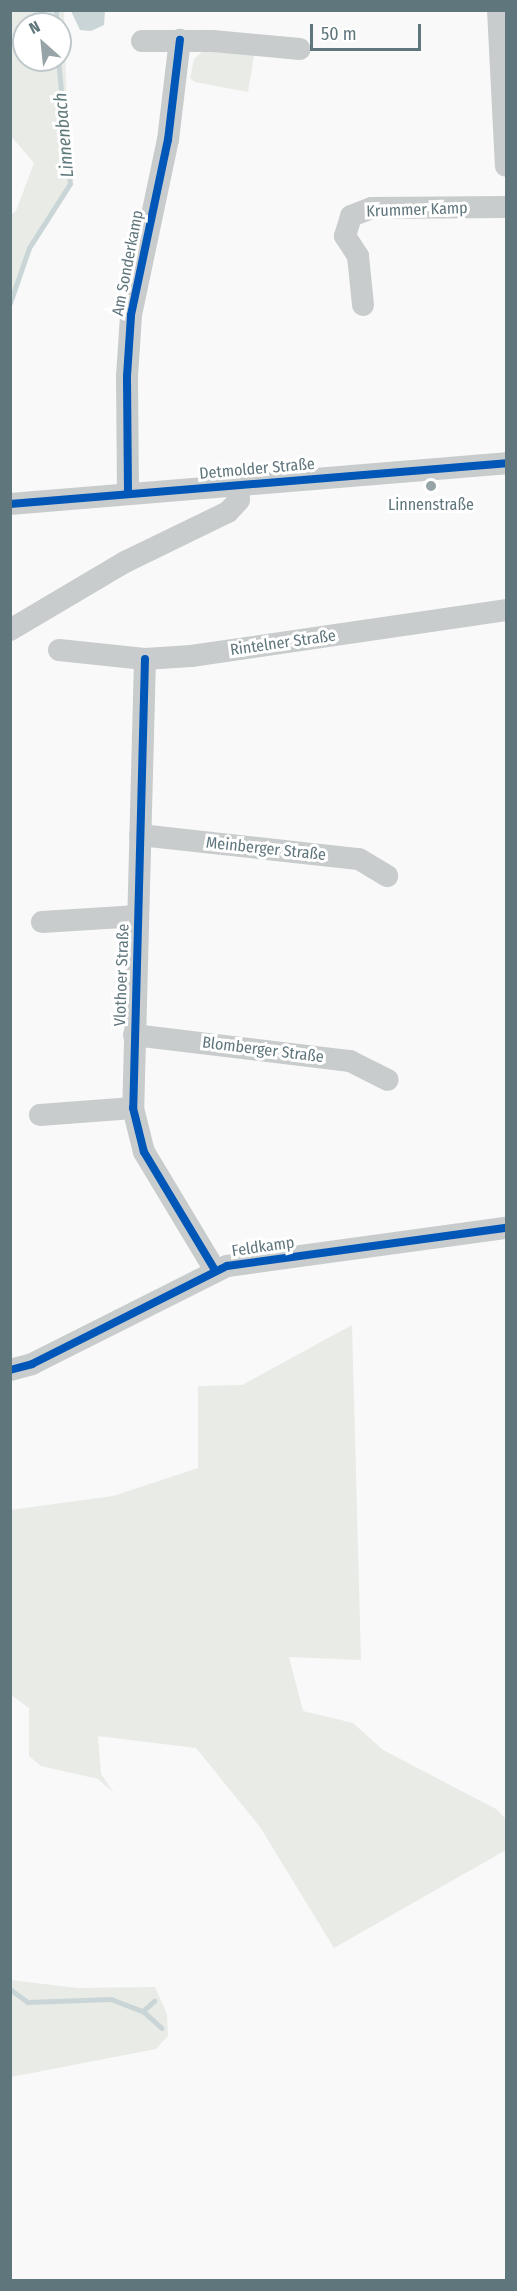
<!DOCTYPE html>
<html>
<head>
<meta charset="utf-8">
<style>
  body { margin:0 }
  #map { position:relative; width:517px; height:2291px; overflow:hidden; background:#f9f9f9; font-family:"Fira Sans Condensed",sans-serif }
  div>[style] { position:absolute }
  .green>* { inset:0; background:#e8ebe6 }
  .water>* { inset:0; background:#cad5d7 }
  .stream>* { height:4.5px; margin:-2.25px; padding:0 2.25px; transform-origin:2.25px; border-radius:2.25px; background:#cad5d7 }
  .minor>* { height:22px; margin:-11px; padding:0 11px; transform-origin:11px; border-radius:11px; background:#c9cccd }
  .cycleway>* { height:8px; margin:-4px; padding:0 4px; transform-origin:4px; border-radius:4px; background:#0057b8 }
  .dots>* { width:16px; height:16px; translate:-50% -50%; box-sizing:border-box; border:3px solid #fff; border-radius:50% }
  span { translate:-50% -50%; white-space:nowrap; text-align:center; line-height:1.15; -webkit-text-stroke:6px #fff; paint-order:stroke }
  .street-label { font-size:16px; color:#60767d }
  .poi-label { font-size:16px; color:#60767d }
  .water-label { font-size:18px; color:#607a7c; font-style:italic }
  .frame { position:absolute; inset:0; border:12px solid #60767d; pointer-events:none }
  .north { position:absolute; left:12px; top:12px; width:60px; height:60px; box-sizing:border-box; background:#fff; border:2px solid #bfc8cb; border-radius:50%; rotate:333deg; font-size:16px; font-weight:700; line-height:24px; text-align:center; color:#60767d }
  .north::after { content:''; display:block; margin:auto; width:21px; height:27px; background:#96a4a8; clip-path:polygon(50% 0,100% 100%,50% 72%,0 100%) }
  .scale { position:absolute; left:310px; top:24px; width:111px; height:27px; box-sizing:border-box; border:3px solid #60767d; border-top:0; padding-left:8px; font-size:18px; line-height:21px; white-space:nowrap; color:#60767d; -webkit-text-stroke:4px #fff; paint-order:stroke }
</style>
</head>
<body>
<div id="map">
  <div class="green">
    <div style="clip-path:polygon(evenodd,11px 10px,64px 11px,69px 184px,28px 248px,11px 301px,11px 215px,16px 211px,34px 163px,11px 136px,11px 10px,24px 24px,60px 24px,60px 60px,24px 60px,24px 24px)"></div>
    <div style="clip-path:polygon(255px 50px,248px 92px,195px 82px,190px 78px,194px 59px,203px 51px)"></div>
    <div style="clip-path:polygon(352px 1325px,361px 1660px,289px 1657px,303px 1711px,353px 1723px,383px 1750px,496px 1809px,506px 1819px,506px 1850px,334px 1948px,260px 1827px,196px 1748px,98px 1736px,101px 1774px,114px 1793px,98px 1779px,41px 1766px,29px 1756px,29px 1708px,11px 1695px,10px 1510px,113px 1496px,198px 1468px,198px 1386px,242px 1385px)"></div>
    <div style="clip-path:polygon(11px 1980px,77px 1988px,155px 1987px,167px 2014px,168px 2036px,156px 2049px,11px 2077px)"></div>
  </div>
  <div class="water">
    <div style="clip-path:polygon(71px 11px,105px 11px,104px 25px,91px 31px,80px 30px)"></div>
  </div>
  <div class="stream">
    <div style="left:56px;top:24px;width:14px;rotate:-90deg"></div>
    <div style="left:10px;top:303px;width:58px;rotate:-70.9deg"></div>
    <div style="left:29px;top:248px;width:76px;rotate:-57.4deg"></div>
    <div style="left:70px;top:184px;width:125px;rotate:-95.5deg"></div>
    <div style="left:10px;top:1989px;width:22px;rotate:36deg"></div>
    <div style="left:28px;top:2002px;width:83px;rotate:-2.1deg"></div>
    <div style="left:111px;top:1999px;width:34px;rotate:21deg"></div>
    <div style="left:143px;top:2011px;width:25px;rotate:42deg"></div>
    <div style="left:143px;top:2011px;width:15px;rotate:-42deg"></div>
  </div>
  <div class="minor">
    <div style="left:498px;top:10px;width:156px;rotate:87.1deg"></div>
    <div style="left:142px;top:41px;width:71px"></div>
    <div style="left:213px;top:41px;width:87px;rotate:5.3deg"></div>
    <div style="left:363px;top:305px;width:49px;rotate:-95.8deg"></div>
    <div style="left:358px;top:256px;width:24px;rotate:-123deg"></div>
    <div style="left:345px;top:236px;width:21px;rotate:-73deg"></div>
    <div style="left:351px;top:216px;width:22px;rotate:-21deg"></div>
    <div style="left:372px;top:208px;width:134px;rotate:-0.4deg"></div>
    <div style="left:128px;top:493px;width:117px;rotate:-90.5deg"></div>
    <div style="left:127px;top:376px;width:61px;rotate:-86.2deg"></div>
    <div style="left:131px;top:315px;width:179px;rotate:-78.1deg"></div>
    <div style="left:168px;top:140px;width:101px;rotate:-83.2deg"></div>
    <div style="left:10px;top:504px;width:498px;rotate:-4.7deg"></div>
    <div style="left:10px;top:630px;width:134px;rotate:-30.6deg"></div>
    <div style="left:125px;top:562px;width:114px;rotate:-25.9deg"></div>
    <div style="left:228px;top:512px;width:16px;rotate:-47deg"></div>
    <div style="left:239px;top:500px;width:16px;rotate:-94deg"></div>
    <div style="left:59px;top:650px;width:86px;rotate:6deg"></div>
    <div style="left:145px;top:659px;width:46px;rotate:-3.7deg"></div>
    <div style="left:191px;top:656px;width:318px;rotate:-8.3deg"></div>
    <div style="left:145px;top:659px;width:449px;rotate:91.5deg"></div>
    <div style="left:133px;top:1108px;width:45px;rotate:76deg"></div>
    <div style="left:144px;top:1152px;width:138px;rotate:59deg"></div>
    <div style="left:140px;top:835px;width:220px;rotate:6.3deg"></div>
    <div style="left:359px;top:859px;width:33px;rotate:31deg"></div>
    <div style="left:42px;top:922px;width:96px;rotate:-3.6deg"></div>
    <div style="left:134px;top:1035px;width:218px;rotate:6.9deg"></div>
    <div style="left:350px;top:1061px;width:42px;rotate:26.6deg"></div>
    <div style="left:40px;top:1115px;width:93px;rotate:-4.3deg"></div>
    <div style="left:10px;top:1370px;width:23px;rotate:-15deg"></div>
    <div style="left:32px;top:1364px;width:218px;rotate:-26.7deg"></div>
    <div style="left:227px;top:1266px;width:282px;rotate:-7.8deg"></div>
  </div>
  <div class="cycleway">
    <div style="left:128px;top:493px;width:117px;rotate:-90.5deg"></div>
    <div style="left:127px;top:376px;width:61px;rotate:-86.2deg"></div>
    <div style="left:131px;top:315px;width:179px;rotate:-78.1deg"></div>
    <div style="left:168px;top:140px;width:101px;rotate:-83.2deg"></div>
    <div style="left:10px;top:504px;width:498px;rotate:-4.7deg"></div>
    <div style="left:145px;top:659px;width:449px;rotate:91.5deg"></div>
    <div style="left:133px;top:1108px;width:45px;rotate:76deg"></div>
    <div style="left:144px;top:1152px;width:138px;rotate:59deg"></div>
    <div style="left:10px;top:1370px;width:23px;rotate:-15deg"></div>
    <div style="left:32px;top:1364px;width:218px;rotate:-26.7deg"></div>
    <div style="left:227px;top:1266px;width:282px;rotate:-7.8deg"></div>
  </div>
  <div class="dots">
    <div style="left:431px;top:486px;background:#96a4a8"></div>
  </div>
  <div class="street-label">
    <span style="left:417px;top:210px;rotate:-2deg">Krummer Kamp</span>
    <span style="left:128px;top:263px;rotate:-79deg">Am Sonderkamp</span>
    <span style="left:257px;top:469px;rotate:-5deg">Detmolder Straße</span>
    <span style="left:283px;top:643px;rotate:-8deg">Rintelner Straße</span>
    <span style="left:266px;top:849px;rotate:6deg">Meinberger Straße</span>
    <span style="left:122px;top:975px;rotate:-88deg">Vlothoer Straße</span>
    <span style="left:263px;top:1050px;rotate:7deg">Blomberger Straße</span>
    <span style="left:263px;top:1247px;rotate:-8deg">Feldkamp</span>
  </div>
  <div class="poi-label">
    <span style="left:431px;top:505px">Linnenstraße</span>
  </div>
  <div class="water-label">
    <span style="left:64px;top:135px;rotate:-95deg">Linnenbach</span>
  </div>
  <div class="frame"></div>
  <div class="north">N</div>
  <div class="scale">50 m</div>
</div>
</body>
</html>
